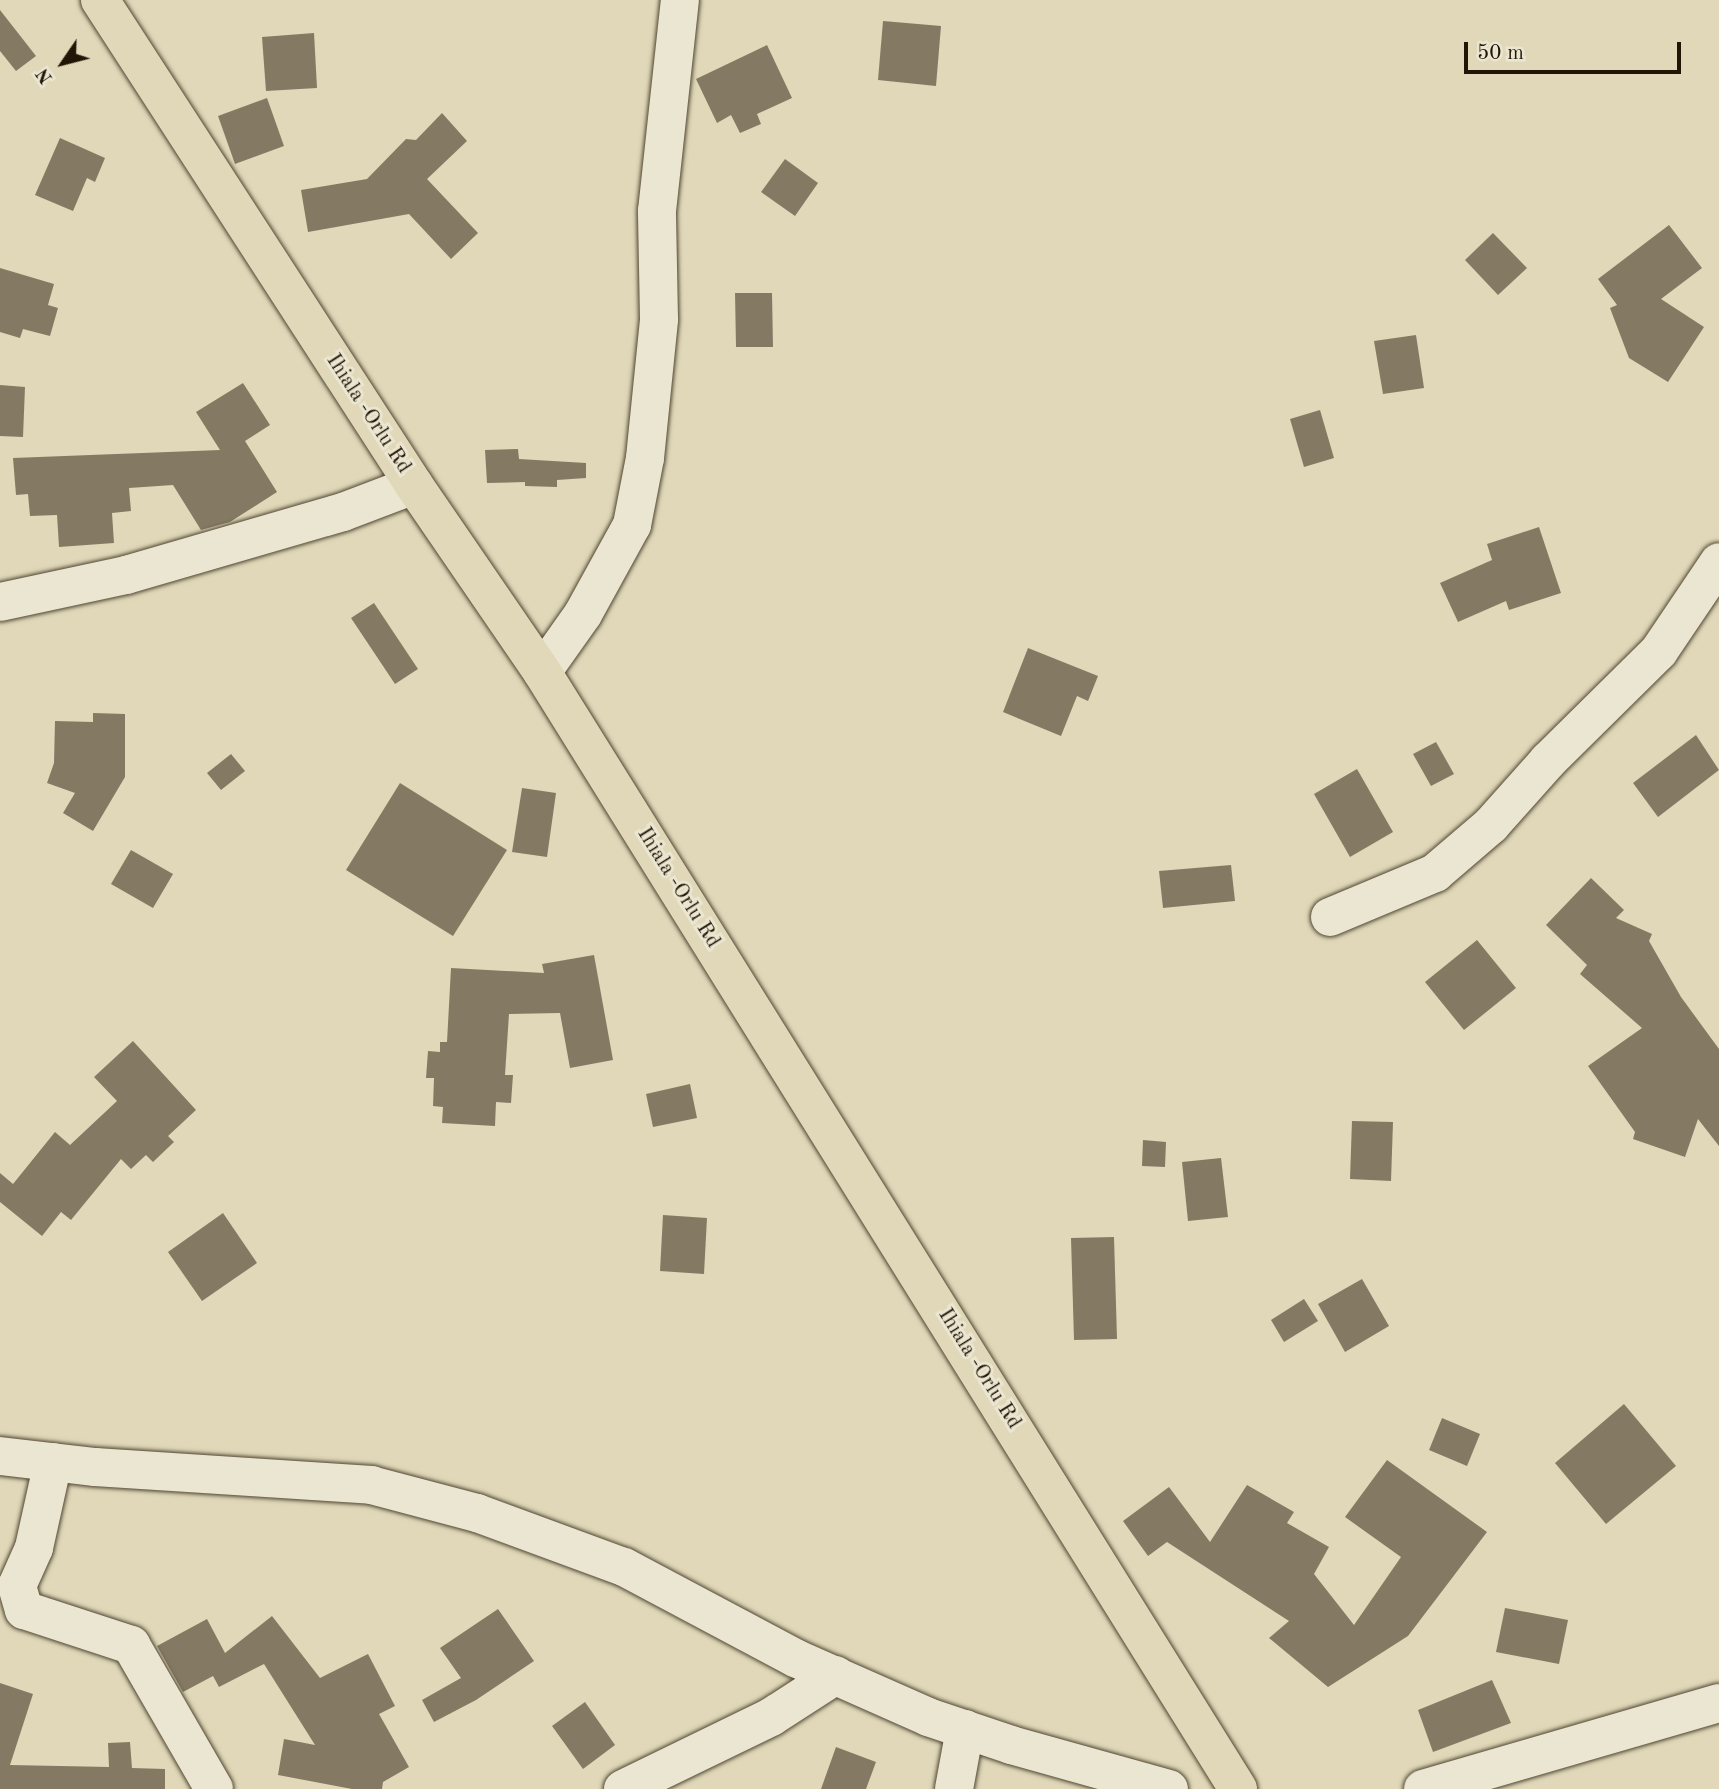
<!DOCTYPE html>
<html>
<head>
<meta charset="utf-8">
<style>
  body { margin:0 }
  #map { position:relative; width:1719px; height:1789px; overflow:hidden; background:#e0d8b9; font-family:"Old Standard TT",serif }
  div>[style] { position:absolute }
  .building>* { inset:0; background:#847a63 }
  .roads { filter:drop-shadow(0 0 2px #514632) drop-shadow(0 0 2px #514632) }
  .minor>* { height:38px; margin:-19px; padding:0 19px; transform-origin:19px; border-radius:19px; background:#ebe6d2 }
  .major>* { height:38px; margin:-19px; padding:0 19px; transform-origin:19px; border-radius:19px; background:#e0d8b9 }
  span { translate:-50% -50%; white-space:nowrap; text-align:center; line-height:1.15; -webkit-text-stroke:6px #ebe6d2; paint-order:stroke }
  .street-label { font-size:21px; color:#211505 }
  .north { position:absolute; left:28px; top:28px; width:70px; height:70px; -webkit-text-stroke:5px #ebe6d2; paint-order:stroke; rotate:235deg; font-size:19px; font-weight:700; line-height:28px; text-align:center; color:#211505 }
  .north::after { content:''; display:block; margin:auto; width:24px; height:32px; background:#211505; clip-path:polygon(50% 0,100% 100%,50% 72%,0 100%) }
  .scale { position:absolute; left:1464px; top:42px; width:217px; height:32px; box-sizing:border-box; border:4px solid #211505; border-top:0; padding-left:9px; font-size:21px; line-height:24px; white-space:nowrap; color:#211505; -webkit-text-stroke:5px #ebe6d2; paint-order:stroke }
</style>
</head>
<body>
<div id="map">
  <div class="building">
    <div style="clip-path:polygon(0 10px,36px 56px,16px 71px,0 51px)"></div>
    <div style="clip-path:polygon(883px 21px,941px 26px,936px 86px,878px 80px)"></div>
    <div style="clip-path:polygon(314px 33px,317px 88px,266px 91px,262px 37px)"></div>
    <div style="clip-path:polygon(767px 45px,792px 98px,757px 114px,761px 124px,740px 133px,731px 115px,717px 123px,696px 79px)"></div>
    <div style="clip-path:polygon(267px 98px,284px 146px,235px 164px,218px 116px)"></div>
    <div style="clip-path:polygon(442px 113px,467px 141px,427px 179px,478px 233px,451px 259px,409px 214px,308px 232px,301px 190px,367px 179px,406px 139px,416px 140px)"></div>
    <div style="clip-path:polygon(60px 138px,105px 158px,95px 182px,87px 178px,73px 211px,35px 195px)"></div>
    <div style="clip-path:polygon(785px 159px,818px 183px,795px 216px,761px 192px)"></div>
    <div style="clip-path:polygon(1669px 225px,1702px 268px,1661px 299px,1704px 327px,1668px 382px,1629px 358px,1610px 308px,1617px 305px,1598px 279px)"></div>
    <div style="clip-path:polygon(1493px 233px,1527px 268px,1498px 295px,1465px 260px)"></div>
    <div style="clip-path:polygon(0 268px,54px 284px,48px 305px,58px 308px,50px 336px,23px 329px,20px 338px,0 332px)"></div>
    <div style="clip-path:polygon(735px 293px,772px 293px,773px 347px,736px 347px)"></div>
    <div style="clip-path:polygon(1416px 335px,1424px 388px,1383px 394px,1374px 341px)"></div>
    <div style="clip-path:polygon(243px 383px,270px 425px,245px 441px,277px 492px,230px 522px,201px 530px,173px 485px,129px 488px,131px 511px,112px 513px,114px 543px,59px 547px,57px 515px,30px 516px,28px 494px,16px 495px,13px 458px,220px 450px,196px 412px)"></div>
    <div style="clip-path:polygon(0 385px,25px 387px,23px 437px,0 436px)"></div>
    <div style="clip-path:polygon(1320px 410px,1334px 458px,1304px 467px,1290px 419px)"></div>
    <div style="clip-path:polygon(518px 449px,519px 459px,586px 463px,586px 478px,557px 480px,557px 487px,525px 486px,525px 482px,487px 483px,485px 450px)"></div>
    <div style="clip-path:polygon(1539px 527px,1561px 593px,1509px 610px,1506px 601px,1458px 622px,1440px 583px,1492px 560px,1487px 544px)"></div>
    <div style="clip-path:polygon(374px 603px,418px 669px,395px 684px,351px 618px)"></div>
    <div style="clip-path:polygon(1028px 648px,1098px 676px,1088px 701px,1077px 696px,1061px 736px,1003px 712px)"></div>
    <div style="clip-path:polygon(93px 713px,125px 714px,125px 777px,93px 831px,63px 813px,75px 793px,47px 783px,54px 763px,55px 721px,93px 722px)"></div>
    <div style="clip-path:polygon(1696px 735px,1719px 770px,1658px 817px,1633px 783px)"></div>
    <div style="clip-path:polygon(1436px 742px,1454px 774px,1431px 786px,1413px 754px)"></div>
    <div style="clip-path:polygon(231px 754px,245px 771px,221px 790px,207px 773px)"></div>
    <div style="clip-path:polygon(1357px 769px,1393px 832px,1350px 857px,1314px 794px)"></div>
    <div style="clip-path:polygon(400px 783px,507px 850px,453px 936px,346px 870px)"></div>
    <div style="clip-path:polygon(522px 788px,556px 793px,547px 857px,512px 852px)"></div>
    <div style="clip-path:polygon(131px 850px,173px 874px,153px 908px,111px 884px)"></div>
    <div style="clip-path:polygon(1231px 865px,1235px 901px,1163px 908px,1159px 871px)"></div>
    <div style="clip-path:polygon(1591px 878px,1624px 910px,1616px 918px,1652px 934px,1649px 941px,1681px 997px,1719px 1049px,1719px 1146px,1698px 1119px,1685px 1157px,1633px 1139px,1635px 1132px,1588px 1066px,1642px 1028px,1580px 974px,1587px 965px,1546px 925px)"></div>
    <div style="clip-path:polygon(1477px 940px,1516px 988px,1464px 1030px,1425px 982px)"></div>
    <div style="clip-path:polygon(594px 955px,613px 1060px,570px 1068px,560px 1013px,509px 1014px,505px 1075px,513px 1075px,511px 1103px,496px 1102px,495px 1126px,442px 1123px,443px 1107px,433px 1106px,434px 1078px,426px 1078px,428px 1051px,440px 1052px,440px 1042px,447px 1042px,451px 968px,544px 973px,542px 964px)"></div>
    <div style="clip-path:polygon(133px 1041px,196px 1110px,168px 1136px,174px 1142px,153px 1162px,146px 1155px,131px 1169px,121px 1159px,71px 1220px,61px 1212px,42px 1236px,0 1202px,0 1173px,13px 1184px,55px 1132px,70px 1145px,117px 1101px,94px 1077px)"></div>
    <div style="clip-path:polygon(690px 1084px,697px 1118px,653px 1127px,646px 1094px)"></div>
    <div style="clip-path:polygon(1352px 1121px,1393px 1122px,1391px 1181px,1350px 1179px)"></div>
    <div style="clip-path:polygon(1143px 1140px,1166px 1142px,1165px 1167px,1142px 1166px)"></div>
    <div style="clip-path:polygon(1221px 1158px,1228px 1217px,1188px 1221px,1182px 1162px)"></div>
    <div style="clip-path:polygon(223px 1213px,257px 1263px,202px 1301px,168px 1252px)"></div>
    <div style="clip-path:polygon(663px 1215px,707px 1218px,704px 1274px,660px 1271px)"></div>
    <div style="clip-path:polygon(1114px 1237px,1117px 1339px,1074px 1340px,1071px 1238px)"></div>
    <div style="clip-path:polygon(1362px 1279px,1389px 1326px,1345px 1352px,1318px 1304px)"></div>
    <div style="clip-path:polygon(1304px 1299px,1318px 1321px,1284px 1342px,1271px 1320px)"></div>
    <div style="clip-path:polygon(1624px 1404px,1676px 1466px,1606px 1524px,1555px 1463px)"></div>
    <div style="clip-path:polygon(1442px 1418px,1480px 1434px,1467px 1466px,1429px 1450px)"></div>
    <div style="clip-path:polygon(1387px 1460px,1487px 1532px,1408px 1636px,1328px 1687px,1269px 1638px,1289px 1621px,1167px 1542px,1148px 1556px,1123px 1521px,1169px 1487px,1210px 1542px,1247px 1485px,1294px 1512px,1287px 1523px,1329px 1547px,1314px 1574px,1354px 1625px,1401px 1557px,1345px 1517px)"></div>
    <div style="clip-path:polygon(1505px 1608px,1568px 1620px,1559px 1664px,1496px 1652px)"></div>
    <div style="clip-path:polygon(498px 1609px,534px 1661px,476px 1700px,434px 1722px,422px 1700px,461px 1678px,440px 1648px)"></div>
    <div style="clip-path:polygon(272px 1616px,320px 1678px,368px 1654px,395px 1706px,379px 1714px,409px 1767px,383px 1782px,382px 1789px,352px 1789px,278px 1775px,284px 1739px,315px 1745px,264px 1664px,219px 1687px,213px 1676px,183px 1692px,157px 1646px,207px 1619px,225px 1653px)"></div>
    <div style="clip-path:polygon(1492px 1680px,1511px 1723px,1433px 1752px,1418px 1710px)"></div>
    <div style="clip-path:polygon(0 1683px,33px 1694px,10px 1765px,109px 1767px,108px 1743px,130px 1742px,132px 1768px,165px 1769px,165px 1789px,0 1789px)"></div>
    <div style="clip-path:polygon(585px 1702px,615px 1745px,583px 1769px,552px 1726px)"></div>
    <div style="clip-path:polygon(836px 1747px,876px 1762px,866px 1789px,821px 1789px)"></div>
  </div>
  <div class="roads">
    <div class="minor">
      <div style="left:0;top:602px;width:129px;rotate:-12.1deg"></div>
      <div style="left:126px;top:575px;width:226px;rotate:-16.2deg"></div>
      <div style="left:343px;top:512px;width:76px;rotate:-20.8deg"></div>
      <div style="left:542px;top:672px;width:71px;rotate:-54.7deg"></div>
      <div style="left:583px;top:614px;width:102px;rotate:-61.2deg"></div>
      <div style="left:632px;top:525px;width:68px;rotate:-79deg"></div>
      <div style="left:645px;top:458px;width:140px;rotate:-84.2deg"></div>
      <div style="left:659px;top:319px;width:108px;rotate:-91.1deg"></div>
      <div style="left:657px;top:211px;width:212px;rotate:-83.8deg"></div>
      <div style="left:1330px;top:917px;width:114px;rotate:-22.7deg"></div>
      <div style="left:1435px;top:873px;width:74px;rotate:-40.6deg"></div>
      <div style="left:1491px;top:825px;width:86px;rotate:-48.3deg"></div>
      <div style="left:1548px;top:761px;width:156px;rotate:-44.7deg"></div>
      <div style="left:1659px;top:651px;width:107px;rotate:-56deg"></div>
      <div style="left:0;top:1456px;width:96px;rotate:6.6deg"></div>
      <div style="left:95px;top:1467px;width:277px;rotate:3.7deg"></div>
      <div style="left:371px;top:1485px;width:110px;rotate:14.8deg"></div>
      <div style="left:477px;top:1513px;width:157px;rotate:20.2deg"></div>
      <div style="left:624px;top:1567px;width:194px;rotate:28deg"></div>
      <div style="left:795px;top:1658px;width:145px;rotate:23.9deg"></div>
      <div style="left:928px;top:1717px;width:88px;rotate:18.6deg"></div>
      <div style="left:1011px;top:1745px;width:164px;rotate:15.6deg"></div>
      <div style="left:53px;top:1462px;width:88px;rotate:102.5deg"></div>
      <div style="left:34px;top:1548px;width:42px;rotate:114.1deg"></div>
      <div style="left:17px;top:1586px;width:25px;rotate:74deg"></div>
      <div style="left:24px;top:1610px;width:113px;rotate:18.1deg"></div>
      <div style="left:131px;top:1645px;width:166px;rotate:60deg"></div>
      <div style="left:623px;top:1789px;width:165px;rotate:-25.9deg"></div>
      <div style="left:771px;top:1717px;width:77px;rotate:-32.9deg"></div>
      <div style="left:954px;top:1789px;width:61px;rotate:-79.6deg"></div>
      <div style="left:1423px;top:1789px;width:308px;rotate:-16.2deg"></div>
    </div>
    <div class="major">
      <div style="left:100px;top:0;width:578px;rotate:57.08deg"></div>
      <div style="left:414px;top:485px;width:227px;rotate:55.6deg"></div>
      <div style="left:542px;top:672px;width:1316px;rotate:58.07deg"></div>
    </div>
  </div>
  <div class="street-label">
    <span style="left:368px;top:414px;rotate:57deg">Ihiala -Orlu Rd</span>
    <span style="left:678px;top:888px;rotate:58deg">Ihiala -Orlu Rd</span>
    <span style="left:979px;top:1369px;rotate:58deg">Ihiala -Orlu Rd</span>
  </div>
  <div class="north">N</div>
  <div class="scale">50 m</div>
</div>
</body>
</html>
